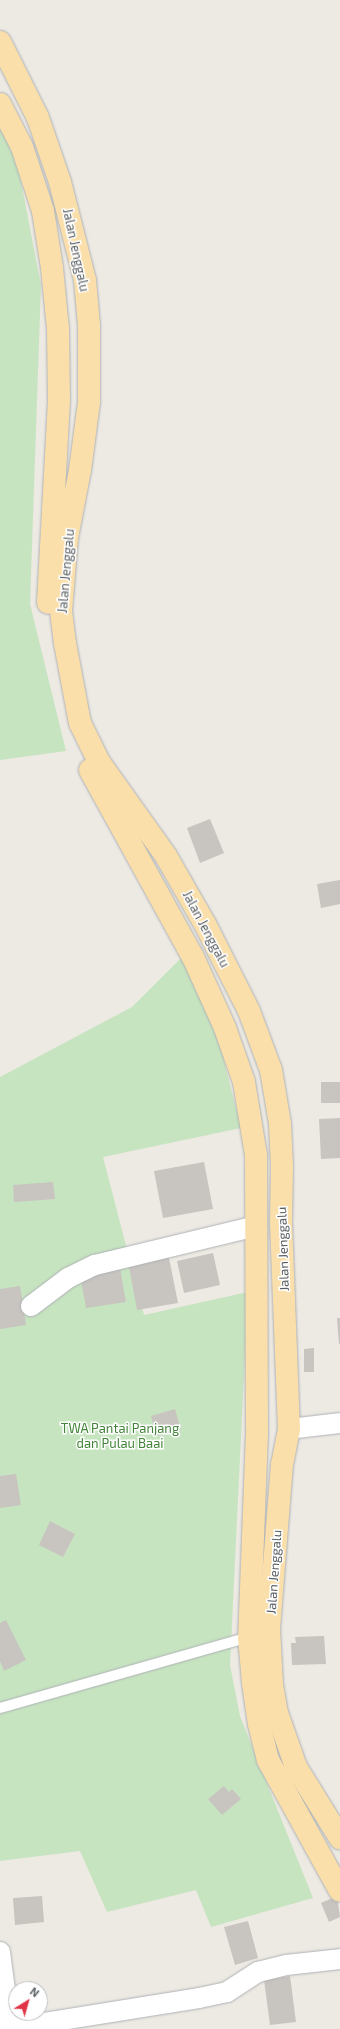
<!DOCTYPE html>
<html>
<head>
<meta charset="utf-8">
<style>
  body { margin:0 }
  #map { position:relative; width:340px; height:2029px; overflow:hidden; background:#ede9e3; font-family:"Exo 2",sans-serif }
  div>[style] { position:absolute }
  .green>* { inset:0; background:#c7e4c0 }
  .building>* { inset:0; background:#c8c4c0 }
  .roads { filter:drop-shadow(0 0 1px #aeb2b5) drop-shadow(0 0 1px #aeb2b5) }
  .lane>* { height:10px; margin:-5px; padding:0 5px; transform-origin:5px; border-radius:5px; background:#fff }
  .street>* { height:20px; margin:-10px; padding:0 10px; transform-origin:10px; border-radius:10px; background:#fff }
  .primary>* { height:22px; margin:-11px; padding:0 11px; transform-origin:11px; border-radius:11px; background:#fbdfaa }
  span { translate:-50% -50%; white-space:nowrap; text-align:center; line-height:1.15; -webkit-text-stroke:3px #fff; paint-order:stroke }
  .street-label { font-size:13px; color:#5b6063 }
  .park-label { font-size:13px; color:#438439 }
  .north { position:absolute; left:8px; top:1981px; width:40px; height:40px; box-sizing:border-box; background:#fff; border:1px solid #bdbfc1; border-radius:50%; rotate:37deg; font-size:11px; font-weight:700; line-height:16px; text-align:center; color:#5b6063 }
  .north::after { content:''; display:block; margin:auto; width:14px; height:18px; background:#e13547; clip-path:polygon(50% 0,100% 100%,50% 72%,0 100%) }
</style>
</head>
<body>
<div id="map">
  <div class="green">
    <div style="clip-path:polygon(0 126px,18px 166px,41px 285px,30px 604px,66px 751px,0 760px)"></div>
    <div style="clip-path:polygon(182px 957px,218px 1037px,241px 1128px,103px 1157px,144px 1315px,248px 1292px,230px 1665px,240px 1716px,313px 1898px,211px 1927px,196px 1890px,107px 1912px,80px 1851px,0 1861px,0 1077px,132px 1007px)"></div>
  </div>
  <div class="building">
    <div style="clip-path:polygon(210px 819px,224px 853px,200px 863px,187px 828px)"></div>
    <div style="clip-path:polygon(340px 880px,340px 904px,321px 908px,317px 884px)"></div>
    <div style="clip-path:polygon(321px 1082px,340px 1082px,340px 1103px,321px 1103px)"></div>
    <div style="clip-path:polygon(340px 1118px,340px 1158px,321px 1159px,319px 1119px)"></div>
    <div style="clip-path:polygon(204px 1162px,213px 1209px,163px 1218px,154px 1171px)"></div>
    <div style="clip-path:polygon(53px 1182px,55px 1199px,14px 1202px,13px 1185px)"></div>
    <div style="clip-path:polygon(168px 1253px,178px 1303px,137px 1310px,128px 1261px)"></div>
    <div style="clip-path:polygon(213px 1253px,220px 1285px,184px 1293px,177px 1261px)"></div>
    <div style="clip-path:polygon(120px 1268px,126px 1302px,86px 1308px,80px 1275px)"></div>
    <div style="clip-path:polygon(20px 1286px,26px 1325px,0 1329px,0 1289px)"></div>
    <div style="clip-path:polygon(337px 1318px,340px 1318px,340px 1344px,339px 1344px)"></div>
    <div style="clip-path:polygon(314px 1348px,314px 1372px,304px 1372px,304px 1349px)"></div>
    <div style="clip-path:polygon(175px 1409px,181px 1430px,156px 1436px,151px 1416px)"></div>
    <div style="clip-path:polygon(16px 1474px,21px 1505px,0 1508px,0 1476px)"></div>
    <div style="clip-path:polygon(50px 1521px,75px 1534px,63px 1557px,39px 1545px)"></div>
    <div style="clip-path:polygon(6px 1620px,26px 1660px,4px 1671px,0 1661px,0 1623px)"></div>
    <div style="clip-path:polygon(324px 1636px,326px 1664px,292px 1665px,291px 1643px,296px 1643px,295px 1637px)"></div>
    <div style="clip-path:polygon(224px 1786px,229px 1792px,232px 1789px,241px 1799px,222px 1815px,208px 1799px)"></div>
    <div style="clip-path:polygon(42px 1896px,44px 1922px,15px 1925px,13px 1898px)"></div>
    <div style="clip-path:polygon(337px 1896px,340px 1917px,329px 1922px,321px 1903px)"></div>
    <div style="clip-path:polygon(248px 1921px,258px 1958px,235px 1965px,224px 1927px)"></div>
    <div style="clip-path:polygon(290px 1976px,296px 2022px,270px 2025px,264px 1980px)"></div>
  </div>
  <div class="roads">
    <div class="lane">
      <div style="left:0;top:1708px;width:259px;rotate:-15.9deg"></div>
    </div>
    <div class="street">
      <div style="left:31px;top:1306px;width:46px;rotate:-37.1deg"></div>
      <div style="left:68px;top:1278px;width:30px;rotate:-26deg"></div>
      <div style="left:95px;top:1265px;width:166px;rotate:-13.6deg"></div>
      <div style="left:289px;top:1429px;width:51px;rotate:-6.7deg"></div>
      <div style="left:0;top:1952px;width:78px;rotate:82.6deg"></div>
      <div style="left:6px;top:2029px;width:195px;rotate:-9.1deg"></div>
      <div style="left:199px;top:1998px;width:29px;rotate:-12deg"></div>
      <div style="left:227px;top:1992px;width:37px;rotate:-33deg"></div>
      <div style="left:258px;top:1972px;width:29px;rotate:-14deg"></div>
      <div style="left:286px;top:1965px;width:54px;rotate:-6.3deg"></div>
    </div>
    <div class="primary">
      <div style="left:0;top:42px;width:85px;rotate:63.4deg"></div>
      <div style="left:38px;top:118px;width:68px;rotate:71deg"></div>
      <div style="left:60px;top:182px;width:101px;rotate:75.7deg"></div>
      <div style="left:85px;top:280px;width:46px;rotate:85deg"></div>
      <div style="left:89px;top:326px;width:76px;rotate:90deg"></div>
      <div style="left:89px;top:402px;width:69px;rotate:97.5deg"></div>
      <div style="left:80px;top:470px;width:69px;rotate:100.8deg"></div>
      <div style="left:67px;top:538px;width:73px;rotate:94.7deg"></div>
      <div style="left:61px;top:611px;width:32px;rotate:83deg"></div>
      <div style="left:65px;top:643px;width:81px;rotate:79.4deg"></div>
      <div style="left:80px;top:723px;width:43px;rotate:64deg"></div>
      <div style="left:99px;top:762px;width:115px;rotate:54.5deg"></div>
      <div style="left:166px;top:856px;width:78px;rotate:60.2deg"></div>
      <div style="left:205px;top:924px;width:97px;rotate:63.2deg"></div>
      <div style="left:249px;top:1011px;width:63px;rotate:69.6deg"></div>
      <div style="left:271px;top:1070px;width:55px;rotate:80.5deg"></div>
      <div style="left:280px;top:1124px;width:42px;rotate:87.3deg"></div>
      <div style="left:282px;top:1166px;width:56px;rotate:91deg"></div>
      <div style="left:281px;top:1222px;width:207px;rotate:87.8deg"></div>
      <div style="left:289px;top:1429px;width:36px;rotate:101deg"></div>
      <div style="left:282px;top:1464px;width:165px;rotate:94.5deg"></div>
      <div style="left:269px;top:1628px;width:57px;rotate:87deg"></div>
      <div style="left:272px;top:1685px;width:28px;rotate:80deg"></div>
      <div style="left:277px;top:1713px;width:57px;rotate:70.6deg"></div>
      <div style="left:296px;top:1767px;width:84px;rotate:58.2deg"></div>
      <div style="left:0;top:104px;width:48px;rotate:62.9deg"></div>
      <div style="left:22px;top:147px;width:67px;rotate:71.8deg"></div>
      <div style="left:43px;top:211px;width:58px;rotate:81deg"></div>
      <div style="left:52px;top:268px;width:61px;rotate:84.4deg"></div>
      <div style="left:58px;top:329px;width:71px;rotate:89.2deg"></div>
      <div style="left:59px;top:400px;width:203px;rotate:93.1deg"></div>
      <div style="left:90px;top:770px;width:213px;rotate:61.2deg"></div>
      <div style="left:193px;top:957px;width:78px;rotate:65.7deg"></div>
      <div style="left:225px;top:1028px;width:57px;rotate:70.6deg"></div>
      <div style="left:244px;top:1082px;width:74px;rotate:80.7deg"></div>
      <div style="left:256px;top:1155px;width:278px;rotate:89.8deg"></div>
      <div style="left:257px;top:1433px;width:204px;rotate:92.2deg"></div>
      <div style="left:249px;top:1637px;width:46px;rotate:85deg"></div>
      <div style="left:253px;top:1683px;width:41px;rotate:81.7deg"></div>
      <div style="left:259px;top:1724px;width:37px;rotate:76deg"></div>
      <div style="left:268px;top:1760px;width:149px;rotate:61.2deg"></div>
    </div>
  </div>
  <div class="street-label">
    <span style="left:76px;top:250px;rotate:78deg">Jalan Jenggalu</span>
    <span style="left:66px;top:571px;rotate:-85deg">Jalan Jenggalu</span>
    <span style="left:206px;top:929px;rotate:62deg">Jalan Jenggalu</span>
    <span style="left:283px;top:1249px;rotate:-92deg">Jalan Jenggalu</span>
    <span style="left:274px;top:1572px;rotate:-86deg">Jalan Jenggalu</span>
  </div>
  <div class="park-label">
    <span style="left:120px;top:1436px">TWA Pantai Panjang<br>dan Pulau Baai</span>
  </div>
  <div class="north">N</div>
</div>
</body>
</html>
